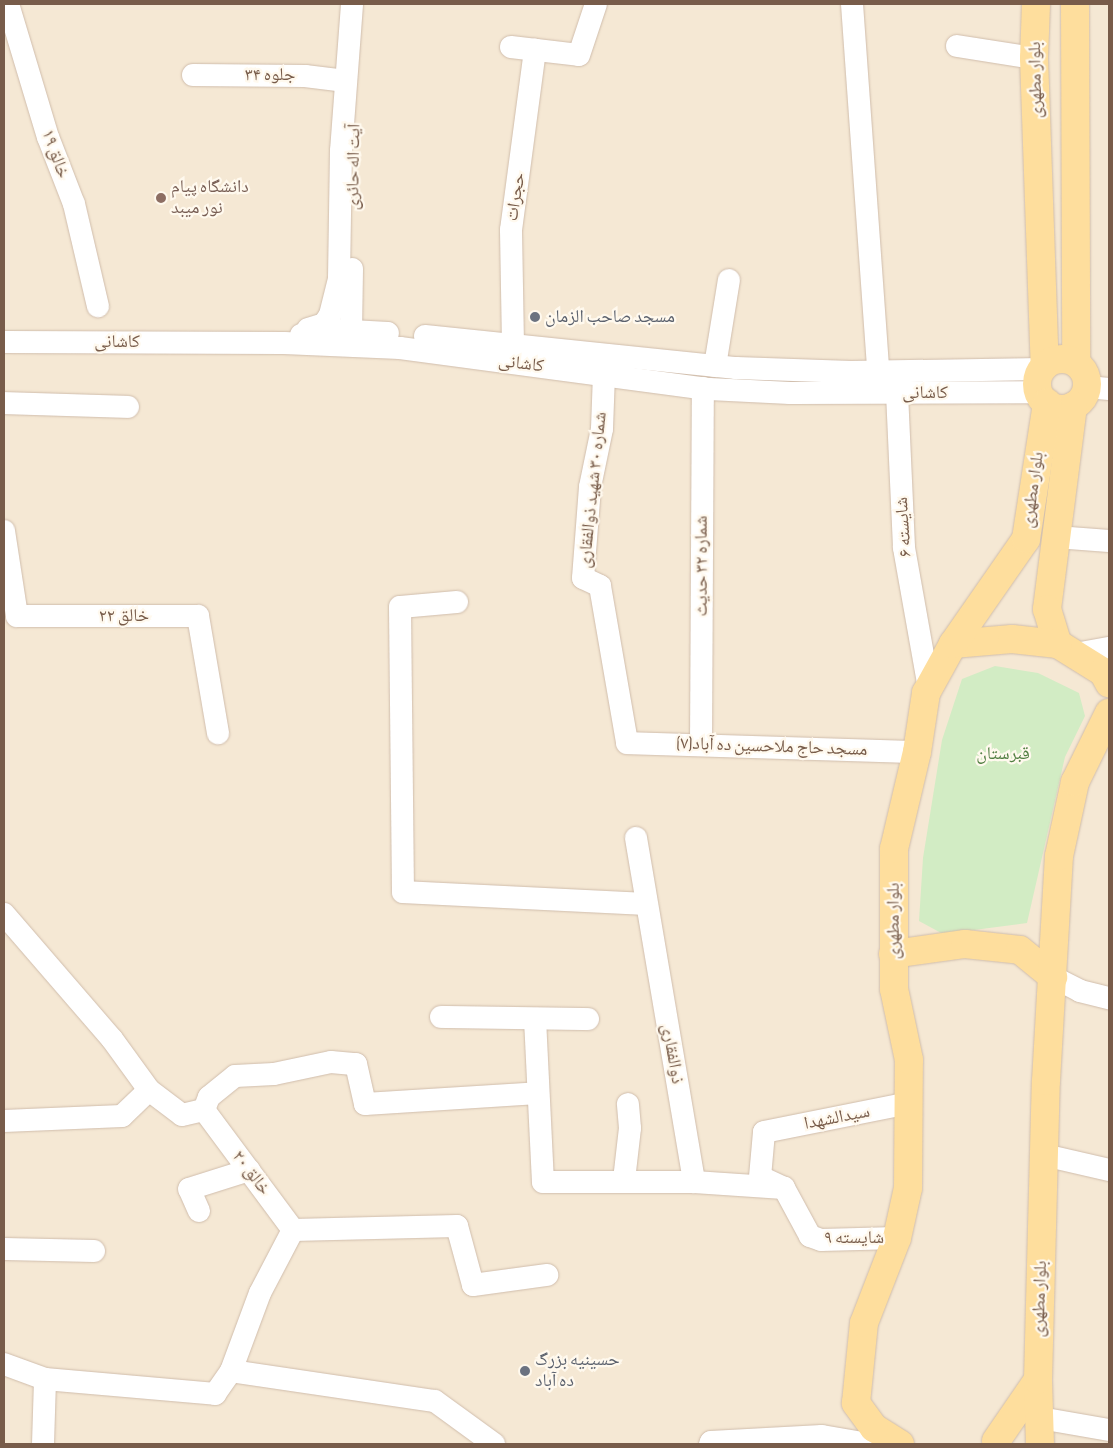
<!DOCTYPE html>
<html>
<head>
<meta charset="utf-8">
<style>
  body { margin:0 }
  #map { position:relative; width:1113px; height:1448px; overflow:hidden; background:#fdf5e6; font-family:"Sofia Sans Condensed","Noto Naskh Arabic",sans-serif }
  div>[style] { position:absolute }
  .residential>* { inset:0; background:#f5e8d4 }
  .green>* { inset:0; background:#d2ecc4 }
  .roads { filter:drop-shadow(0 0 1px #d0bdac) drop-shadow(0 0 1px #d0bdac) }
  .minor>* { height:22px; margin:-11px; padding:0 11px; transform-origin:11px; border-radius:11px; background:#fff }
  .major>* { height:28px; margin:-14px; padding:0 14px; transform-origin:14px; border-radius:14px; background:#fede9d }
  .major>.ring { margin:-14px; padding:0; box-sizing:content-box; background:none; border:28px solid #fede9d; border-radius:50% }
  .dots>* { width:14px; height:14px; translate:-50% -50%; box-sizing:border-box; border:2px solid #fff9ee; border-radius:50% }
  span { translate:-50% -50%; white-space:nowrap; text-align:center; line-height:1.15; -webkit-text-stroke:4.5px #fff9ee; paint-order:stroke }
  .street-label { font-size:18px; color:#785c4a }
  .education-label { font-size:18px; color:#785e54 }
  .left { translate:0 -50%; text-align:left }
  .worship-label { font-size:18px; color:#5b616d }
  .park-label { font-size:18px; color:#507e41 }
  .frame { position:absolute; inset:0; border:5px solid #785c4a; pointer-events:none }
</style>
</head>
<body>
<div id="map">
  <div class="residential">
    <div style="clip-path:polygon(4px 4px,1109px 4px,1109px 1444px,4px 1444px)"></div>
  </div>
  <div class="green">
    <div style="clip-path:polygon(995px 666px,1038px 673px,1079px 693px,1085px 716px,1065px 757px,1027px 923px,943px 934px,919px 921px,923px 858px,942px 740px,962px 679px)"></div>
  </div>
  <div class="roads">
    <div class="minor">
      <div style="left:8px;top:4px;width:139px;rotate:73.3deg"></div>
      <div style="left:48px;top:137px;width:72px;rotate:68.8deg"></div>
      <div style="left:74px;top:204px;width:105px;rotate:76.8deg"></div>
      <div style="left:852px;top:4px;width:368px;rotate:85.9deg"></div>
      <div style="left:878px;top:371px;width:29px;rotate:49deg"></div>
      <div style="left:897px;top:393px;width:155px;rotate:87.4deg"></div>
      <div style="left:904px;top:548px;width:142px;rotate:79.9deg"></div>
      <div style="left:957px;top:46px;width:78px;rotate:8.9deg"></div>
      <div style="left:511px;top:47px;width:68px;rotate:6.7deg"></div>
      <div style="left:579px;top:55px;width:54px;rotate:-71.6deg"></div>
      <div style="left:193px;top:75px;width:112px;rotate:0.5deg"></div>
      <div style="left:305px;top:76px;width:41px;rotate:7deg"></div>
      <div style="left:352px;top:269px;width:61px;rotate:90.9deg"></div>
      <div style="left:351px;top:330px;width:14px;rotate:25deg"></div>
      <div style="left:308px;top:329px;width:17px;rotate:-17deg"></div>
      <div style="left:324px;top:324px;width:11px;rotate:-56deg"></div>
      <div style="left:330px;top:315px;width:38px;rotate:-76deg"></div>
      <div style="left:339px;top:278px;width:127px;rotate:-89.1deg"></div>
      <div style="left:341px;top:151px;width:147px;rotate:-85.7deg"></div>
      <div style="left:301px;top:335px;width:14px;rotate:-25deg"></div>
      <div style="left:314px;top:329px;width:74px;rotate:3.1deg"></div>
      <div style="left:425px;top:336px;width:313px;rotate:5.9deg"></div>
      <div style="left:736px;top:368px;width:115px;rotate:2deg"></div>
      <div style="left:851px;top:372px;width:191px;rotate:-0.9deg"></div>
      <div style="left:4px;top:342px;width:280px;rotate:0.2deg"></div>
      <div style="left:284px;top:343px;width:116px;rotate:2.5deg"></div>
      <div style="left:400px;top:348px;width:312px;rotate:7.6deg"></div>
      <div style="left:709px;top:389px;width:81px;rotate:2.8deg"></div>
      <div style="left:790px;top:393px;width:248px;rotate:-0.2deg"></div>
      <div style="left:513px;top:345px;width:115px;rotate:-91deg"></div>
      <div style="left:511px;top:230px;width:182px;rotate:-82.4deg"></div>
      <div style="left:715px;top:366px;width:87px;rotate:-80.8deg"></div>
      <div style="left:604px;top:374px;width:55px;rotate:92.1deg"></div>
      <div style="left:602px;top:429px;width:59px;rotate:101.7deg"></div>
      <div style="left:590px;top:487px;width:91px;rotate:94.4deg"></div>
      <div style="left:583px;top:578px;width:19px;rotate:25deg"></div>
      <div style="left:600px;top:586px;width:159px;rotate:80.2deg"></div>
      <div style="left:627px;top:743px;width:290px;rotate:1.8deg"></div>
      <div style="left:1087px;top:387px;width:22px;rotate:5deg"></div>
      <div style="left:4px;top:403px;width:124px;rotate:1.8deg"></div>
      <div style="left:4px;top:531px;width:86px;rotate:81.3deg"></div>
      <div style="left:17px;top:616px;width:181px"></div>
      <div style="left:198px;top:616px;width:119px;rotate:80.3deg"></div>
      <div style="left:1056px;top:537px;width:53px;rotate:4.3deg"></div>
      <div style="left:457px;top:602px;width:57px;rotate:175deg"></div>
      <div style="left:400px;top:607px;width:285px;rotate:89.4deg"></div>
      <div style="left:403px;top:892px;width:243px;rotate:2.8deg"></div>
      <div style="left:1075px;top:654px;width:35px;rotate:-10deg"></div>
      <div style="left:701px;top:745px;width:357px;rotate:-89.7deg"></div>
      <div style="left:636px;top:838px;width:349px;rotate:80.4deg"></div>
      <div style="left:694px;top:1182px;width:90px;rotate:3.8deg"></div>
      <div style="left:4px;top:914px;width:165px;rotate:49.2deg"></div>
      <div style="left:112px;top:1039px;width:63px;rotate:54deg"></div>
      <div style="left:149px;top:1090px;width:41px;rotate:37.1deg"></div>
      <div style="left:182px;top:1115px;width:23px;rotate:-13deg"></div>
      <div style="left:204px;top:1110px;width:149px;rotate:53.4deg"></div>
      <div style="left:293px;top:1230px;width:164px;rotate:-1.4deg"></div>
      <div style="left:457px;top:1226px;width:61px;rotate:74.8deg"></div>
      <div style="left:473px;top:1285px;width:75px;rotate:-7.7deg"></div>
      <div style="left:1053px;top:977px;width:30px;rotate:27deg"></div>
      <div style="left:1080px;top:991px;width:30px;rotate:14deg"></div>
      <div style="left:441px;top:1017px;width:147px;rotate:0.8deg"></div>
      <div style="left:535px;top:1019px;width:163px;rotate:87.2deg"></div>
      <div style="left:543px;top:1182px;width:151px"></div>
      <div style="left:204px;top:1110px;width:14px;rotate:-69deg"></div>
      <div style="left:209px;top:1097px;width:33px;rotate:-39deg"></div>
      <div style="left:235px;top:1076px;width:39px;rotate:-3deg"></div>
      <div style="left:274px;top:1074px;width:58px;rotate:-11.9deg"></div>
      <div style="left:331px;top:1062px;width:25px;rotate:5deg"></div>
      <div style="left:356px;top:1064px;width:41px;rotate:77.3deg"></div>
      <div style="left:365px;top:1104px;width:173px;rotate:-3.6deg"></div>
      <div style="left:4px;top:1121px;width:118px;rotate:-2.4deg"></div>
      <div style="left:122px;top:1116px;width:37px;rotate:-44deg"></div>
      <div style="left:1044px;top:1155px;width:67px;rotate:13deg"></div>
      <div style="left:624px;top:1180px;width:52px;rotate:-83.4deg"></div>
      <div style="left:630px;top:1128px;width:24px;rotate:-95deg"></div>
      <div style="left:199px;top:1211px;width:24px;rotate:-114deg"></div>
      <div style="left:189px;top:1189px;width:63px;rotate:-17.6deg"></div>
      <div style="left:897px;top:1238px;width:76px;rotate:178.5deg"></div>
      <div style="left:821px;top:1240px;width:12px;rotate:-160deg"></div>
      <div style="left:810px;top:1236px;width:55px;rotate:-118.4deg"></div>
      <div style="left:784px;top:1188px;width:26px;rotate:-155deg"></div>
      <div style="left:760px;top:1177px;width:45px;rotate:-84.9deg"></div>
      <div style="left:764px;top:1132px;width:148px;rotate:-11.3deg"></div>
      <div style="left:4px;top:1249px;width:90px;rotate:1.3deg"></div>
      <div style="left:4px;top:1364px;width:44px;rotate:20.1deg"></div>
      <div style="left:231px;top:1371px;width:206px;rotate:8.4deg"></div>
      <div style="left:435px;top:1401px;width:73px;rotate:36.1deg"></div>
      <div style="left:1040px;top:1418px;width:70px;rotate:9.9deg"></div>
      <div style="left:43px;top:1444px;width:65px;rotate:-88.2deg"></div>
      <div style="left:45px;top:1379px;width:171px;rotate:5deg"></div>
      <div style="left:215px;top:1394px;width:28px;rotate:-55deg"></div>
      <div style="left:231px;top:1371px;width:83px;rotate:-69.6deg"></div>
      <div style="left:260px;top:1293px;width:71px;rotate:-62.4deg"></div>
      <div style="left:710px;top:1444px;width:2px;rotate:-63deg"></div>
      <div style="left:711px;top:1442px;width:111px;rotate:-3.1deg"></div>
      <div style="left:822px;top:1436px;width:47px;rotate:9.9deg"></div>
    </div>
    <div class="major">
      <div style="left:1036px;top:4px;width:54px;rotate:92.1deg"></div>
      <div style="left:1034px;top:58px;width:308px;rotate:88deg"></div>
      <div style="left:1075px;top:4px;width:359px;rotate:89.8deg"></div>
      <div class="ring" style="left:1037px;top:359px;width:22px;height:22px"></div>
      <div style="left:1073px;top:406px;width:205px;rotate:97.3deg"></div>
      <div style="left:1047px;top:609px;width:37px;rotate:73deg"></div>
      <div style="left:1058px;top:644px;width:53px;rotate:31.9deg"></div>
      <div style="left:1103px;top:672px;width:13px;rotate:61deg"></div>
      <div style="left:953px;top:644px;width:59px;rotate:-4.8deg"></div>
      <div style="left:1012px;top:639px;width:46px;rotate:6.2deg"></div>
      <div style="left:893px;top:954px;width:73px;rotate:-7.9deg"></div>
      <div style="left:965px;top:944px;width:55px;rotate:6.2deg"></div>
      <div style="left:1020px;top:950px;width:43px;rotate:39.3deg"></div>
      <div style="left:996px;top:1441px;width:74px;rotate:-55.5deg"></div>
      <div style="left:900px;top:1444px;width:31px;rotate:-148deg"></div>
      <div style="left:874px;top:1428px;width:31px;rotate:-126deg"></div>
      <div style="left:856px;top:1403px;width:80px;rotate:-84.3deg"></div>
      <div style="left:864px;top:1323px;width:91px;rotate:-68.8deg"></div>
      <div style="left:897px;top:1238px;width:51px;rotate:-77.6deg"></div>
      <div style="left:908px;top:1188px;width:128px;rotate:-89.6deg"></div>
      <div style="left:909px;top:1060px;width:73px;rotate:-101.9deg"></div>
      <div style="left:894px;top:989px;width:140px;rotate:-90deg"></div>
      <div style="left:894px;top:849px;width:100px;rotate:-76.7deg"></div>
      <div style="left:917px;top:752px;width:60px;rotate:-81.3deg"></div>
      <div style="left:926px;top:693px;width:56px;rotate:-61.1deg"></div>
      <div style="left:953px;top:644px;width:128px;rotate:-55.2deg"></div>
      <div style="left:1026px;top:539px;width:138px;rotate:-81.2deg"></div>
      <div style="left:1040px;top:1444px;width:64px;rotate:-91.8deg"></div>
      <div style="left:1038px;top:1380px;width:299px;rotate:-88.5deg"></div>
      <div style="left:1046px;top:1081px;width:225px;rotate:-86.7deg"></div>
      <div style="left:1059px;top:856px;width:76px;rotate:-77.8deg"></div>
      <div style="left:1075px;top:782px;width:77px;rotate:-63.8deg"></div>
    </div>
  </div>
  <div class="dots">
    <div style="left:161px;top:198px;background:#8d6e63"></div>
    <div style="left:535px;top:317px;background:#6b7280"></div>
    <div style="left:525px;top:1371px;background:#6b7280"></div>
  </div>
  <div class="street-label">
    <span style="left:270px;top:75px">جلوه ۳۴</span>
    <span style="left:1036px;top:80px;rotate:-91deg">بلوار مطهری</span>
    <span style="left:55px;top:154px;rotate:70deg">خالق ۱۹</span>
    <span style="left:354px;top:167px;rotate:-89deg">آیت اله حائری</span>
    <span style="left:516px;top:197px;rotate:-81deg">حجرات</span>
    <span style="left:117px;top:342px">کاشانی</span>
    <span style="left:521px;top:364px;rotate:7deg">کاشانی</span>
    <span style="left:925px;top:393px">کاشانی</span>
    <span style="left:593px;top:490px;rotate:-84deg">شماره ۳۰ شهید ذوالفقاری</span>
    <span style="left:1033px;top:490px;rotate:-82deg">بلوار مطهری</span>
    <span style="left:904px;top:527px;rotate:-94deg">شایسته ۶</span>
    <span style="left:702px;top:566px;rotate:-90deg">شماره ۳۲ حدیث</span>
    <span style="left:124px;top:616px">خالق ۲۲</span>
    <span style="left:772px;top:747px;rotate:2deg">مسجد حاج ملاحسین ده آباد(۷)</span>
    <span style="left:894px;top:921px;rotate:-90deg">بلوار مطهری</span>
    <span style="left:672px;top:1054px;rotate:80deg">ذوالفقاری</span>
    <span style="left:837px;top:1118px;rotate:-11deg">سیدالشهدا</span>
    <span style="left:251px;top:1173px;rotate:53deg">خالق ۲۰</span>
    <span style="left:854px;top:1238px">شایسته ۹</span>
    <span style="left:1040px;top:1299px;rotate:-88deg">بلوار مطهری</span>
  </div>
  <div class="education-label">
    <span class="left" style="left:171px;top:198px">دانشگاه پیام<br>نور میبد</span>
  </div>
  <div class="worship-label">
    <span class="left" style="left:545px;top:317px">مسجد صاحب الزمان</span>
    <span class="left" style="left:535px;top:1371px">حسینیه بزرگ<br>ده آباد</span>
  </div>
  <div class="park-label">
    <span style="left:1003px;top:754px">قبرستان</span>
  </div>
  <div class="frame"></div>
</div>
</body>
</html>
